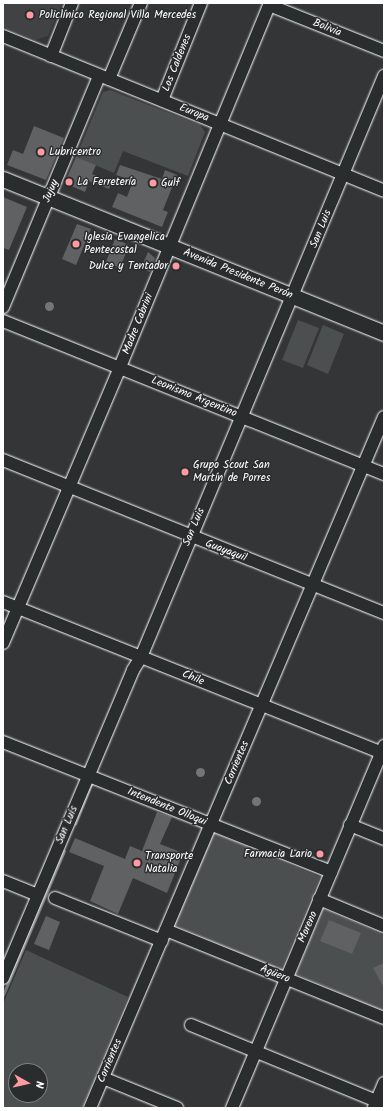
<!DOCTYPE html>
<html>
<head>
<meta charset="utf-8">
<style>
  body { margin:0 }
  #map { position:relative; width:387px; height:1111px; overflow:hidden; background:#333536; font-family:Kalam,sans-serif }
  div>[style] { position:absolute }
  .built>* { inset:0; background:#404243 }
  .green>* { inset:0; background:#4c4f50 }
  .water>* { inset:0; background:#737576 }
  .round { border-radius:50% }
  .stream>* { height:2.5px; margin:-1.25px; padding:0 1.25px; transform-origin:1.25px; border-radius:1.25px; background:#737576 }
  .building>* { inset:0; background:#5f6162 }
  .roads { filter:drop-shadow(0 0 1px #fff) drop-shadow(0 0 1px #fff) }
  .minor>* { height:12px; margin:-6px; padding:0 6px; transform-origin:6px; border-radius:6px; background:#2a2d2e }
  .major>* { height:15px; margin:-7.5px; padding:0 7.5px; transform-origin:7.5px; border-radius:7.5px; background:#2a2d2e }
  .dots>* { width:11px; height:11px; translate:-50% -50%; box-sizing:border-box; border:2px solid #2a2d2e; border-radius:50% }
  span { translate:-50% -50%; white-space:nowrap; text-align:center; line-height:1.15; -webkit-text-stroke:3px #2a2d2e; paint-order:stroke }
  .poi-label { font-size:11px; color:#fff }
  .left { translate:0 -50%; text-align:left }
  .right { translate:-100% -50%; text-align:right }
  .street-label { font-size:11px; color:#fff }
  .frame { position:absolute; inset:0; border:4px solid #fff; pointer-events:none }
  .north { position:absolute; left:8px; top:1063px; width:40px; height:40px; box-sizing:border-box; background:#2a2d2e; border:1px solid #7f8182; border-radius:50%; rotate:98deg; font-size:11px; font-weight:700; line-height:16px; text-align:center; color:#fff }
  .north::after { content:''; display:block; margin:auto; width:14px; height:18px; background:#ff9aa2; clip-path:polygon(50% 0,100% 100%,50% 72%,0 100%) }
</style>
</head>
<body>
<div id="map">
  <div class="built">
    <div style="clip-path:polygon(3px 3px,62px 3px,48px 36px,35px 40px,3px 27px)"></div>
  </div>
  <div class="green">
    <div style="clip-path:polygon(110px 90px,200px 125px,205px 132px,188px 176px,123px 151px,114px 173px,76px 157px,103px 92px)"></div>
    <div style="clip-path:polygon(298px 320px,319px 328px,303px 368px,282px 360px)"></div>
    <div style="clip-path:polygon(323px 325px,344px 334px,328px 374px,307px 365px)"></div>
    <div style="clip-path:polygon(212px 832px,320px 877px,281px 970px,174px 925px)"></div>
    <div style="clip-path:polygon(323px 909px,384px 935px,384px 1011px,296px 974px)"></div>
    <div style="clip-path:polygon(evenodd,26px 950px,128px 997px,82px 1108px,3px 1108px,3px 1004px,26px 950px,16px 1071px,40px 1071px,40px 1095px,16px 1095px,16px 1071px)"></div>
  </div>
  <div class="water">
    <div class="round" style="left:44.5px;top:301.5px;width:9px;height:9px"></div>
    <div class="round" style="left:195.5px;top:767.5px;width:9px;height:9px"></div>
    <div class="round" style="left:251.5px;top:796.5px;width:9px;height:9px"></div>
  </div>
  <div class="stream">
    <div style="left:75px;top:824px;width:45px;rotate:-68deg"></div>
    <div style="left:3px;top:995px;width:156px;rotate:-67deg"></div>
  </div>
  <div class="building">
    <div style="clip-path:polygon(34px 126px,64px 138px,46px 180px,7px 165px,13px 150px,23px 154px)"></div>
    <div style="clip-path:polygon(76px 157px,96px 165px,92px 174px,112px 182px,109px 189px,89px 181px,85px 192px,69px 185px,66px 180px)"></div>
    <div style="clip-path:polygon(120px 165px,162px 179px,165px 170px,177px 175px,163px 210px,168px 212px,162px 227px,112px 207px,118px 193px,127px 197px,133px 181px,116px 175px)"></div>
    <div style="clip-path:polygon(3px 197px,27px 207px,9px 250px,3px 248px)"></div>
    <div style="clip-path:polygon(77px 224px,91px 229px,76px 265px,62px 259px)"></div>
    <div style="clip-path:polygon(115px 239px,129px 245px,120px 268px,106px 262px)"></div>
    <div style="clip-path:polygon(148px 252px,155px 258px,150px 272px,141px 268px)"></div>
    <div style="clip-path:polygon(157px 812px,172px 817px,160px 844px,183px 853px,167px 893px,133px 878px,118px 914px,90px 901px,104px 866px,69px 852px,75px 838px,125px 859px,130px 846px,142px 851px)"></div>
    <div style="clip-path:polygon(46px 916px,60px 922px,49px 950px,34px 944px)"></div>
    <div style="clip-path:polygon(329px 920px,361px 933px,352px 954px,320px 941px)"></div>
    <div style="clip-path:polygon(384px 963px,384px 988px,373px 968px)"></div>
  </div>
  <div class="roads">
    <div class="minor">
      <div style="left:269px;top:5px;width:124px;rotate:21.8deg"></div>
      <div style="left:3px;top:36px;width:411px;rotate:22.1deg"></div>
      <div style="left:51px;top:56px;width:57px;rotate:-68.4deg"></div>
      <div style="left:109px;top:79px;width:82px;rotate:-67.2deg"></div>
      <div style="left:162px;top:100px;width:105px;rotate:-68.1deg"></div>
      <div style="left:3px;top:307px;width:250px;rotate:-67.4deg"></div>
      <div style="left:3px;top:321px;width:411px;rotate:21.9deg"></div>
      <div style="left:3px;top:460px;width:411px;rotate:21.9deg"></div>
      <div style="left:3px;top:602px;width:410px;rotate:21.7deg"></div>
      <div style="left:3px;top:643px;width:300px;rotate:-67deg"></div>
      <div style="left:120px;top:367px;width:394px;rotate:-67.6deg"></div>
      <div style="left:3px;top:742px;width:353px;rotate:21.6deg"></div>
      <div style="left:350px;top:825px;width:37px;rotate:22deg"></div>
      <div style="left:3px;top:881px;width:37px;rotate:22deg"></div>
      <div style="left:55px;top:898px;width:115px;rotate:21.9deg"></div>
      <div style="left:319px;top:899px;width:70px;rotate:22.6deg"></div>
      <div style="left:166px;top:930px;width:235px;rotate:22deg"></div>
      <div style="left:3px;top:978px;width:334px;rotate:-67.1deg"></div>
      <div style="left:133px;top:670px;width:15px;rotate:-58deg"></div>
      <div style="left:141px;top:657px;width:630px;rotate:-67.3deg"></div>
      <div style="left:191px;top:1025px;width:209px;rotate:22.3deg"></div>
      <div style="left:103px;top:1078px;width:80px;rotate:22.1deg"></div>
      <div style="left:374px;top:1107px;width:26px;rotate:-67deg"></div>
      <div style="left:90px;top:1108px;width:751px;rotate:-66.95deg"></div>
      <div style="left:232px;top:1108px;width:393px;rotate:-67.2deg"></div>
    </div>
    <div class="major">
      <div style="left:3px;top:179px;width:411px;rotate:22deg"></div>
    </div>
  </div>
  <div class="dots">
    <div style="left:30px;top:15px;background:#ff9aa2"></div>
    <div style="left:41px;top:152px;background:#ff9aa2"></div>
    <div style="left:69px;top:182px;background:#ff9aa2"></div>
    <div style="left:153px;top:183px;background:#ff9aa2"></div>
    <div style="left:76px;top:244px;background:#ff9aa2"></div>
    <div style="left:176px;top:266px;background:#ff9aa2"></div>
    <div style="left:185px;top:472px;background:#ff9aa2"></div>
    <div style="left:320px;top:854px;background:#ff9aa2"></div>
    <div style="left:137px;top:863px;background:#ff9aa2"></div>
  </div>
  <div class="poi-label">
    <span class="left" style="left:39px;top:15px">Policlínico Regional Villa Mercedes</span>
    <span class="left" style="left:49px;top:152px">Lubricentro</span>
    <span class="left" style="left:77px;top:182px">La Ferretería</span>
    <span class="left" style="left:161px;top:183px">Gulf</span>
    <span class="left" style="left:84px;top:244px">Iglesia Evangelica<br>Pentecostal</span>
    <span class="right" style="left:168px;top:266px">Dulce y Tentador</span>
    <span class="left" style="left:193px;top:472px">Grupo Scout San<br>Martín de Porres</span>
    <span class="right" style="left:312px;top:854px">Farmacia Lario</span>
    <span class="left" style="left:145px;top:863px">Transporte<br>Natalia</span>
  </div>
  <div class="street-label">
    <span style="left:327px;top:28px;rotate:22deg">Bolivia</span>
    <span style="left:177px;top:63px;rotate:-68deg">Los Caldenes</span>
    <span style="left:194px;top:113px;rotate:22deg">Europa</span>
    <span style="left:51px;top:191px;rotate:-67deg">Jujuy</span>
    <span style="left:321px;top:229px;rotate:-68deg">San Luis</span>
    <span style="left:238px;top:274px;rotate:22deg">Avenida Presidente Perón</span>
    <span style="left:138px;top:324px;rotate:-68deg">Madre Cabrini</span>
    <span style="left:194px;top:397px;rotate:22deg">Leonismo Argentino</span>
    <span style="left:194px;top:527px;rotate:-67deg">San Luis</span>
    <span style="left:226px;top:551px;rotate:21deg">Guayaquil</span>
    <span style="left:193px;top:678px;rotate:22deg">Chile</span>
    <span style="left:237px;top:763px;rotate:-67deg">Corrientes</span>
    <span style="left:167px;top:807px;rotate:22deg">Intendente Olloqui</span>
    <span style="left:67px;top:825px;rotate:-67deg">San Luis</span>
    <span style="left:308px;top:927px;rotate:-67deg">Moreno</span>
    <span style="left:275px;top:974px;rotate:22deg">Agüero</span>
    <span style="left:110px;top:1061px;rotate:-67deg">Corrientes</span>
  </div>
  <div class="frame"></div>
  <div class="north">N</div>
</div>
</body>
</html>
